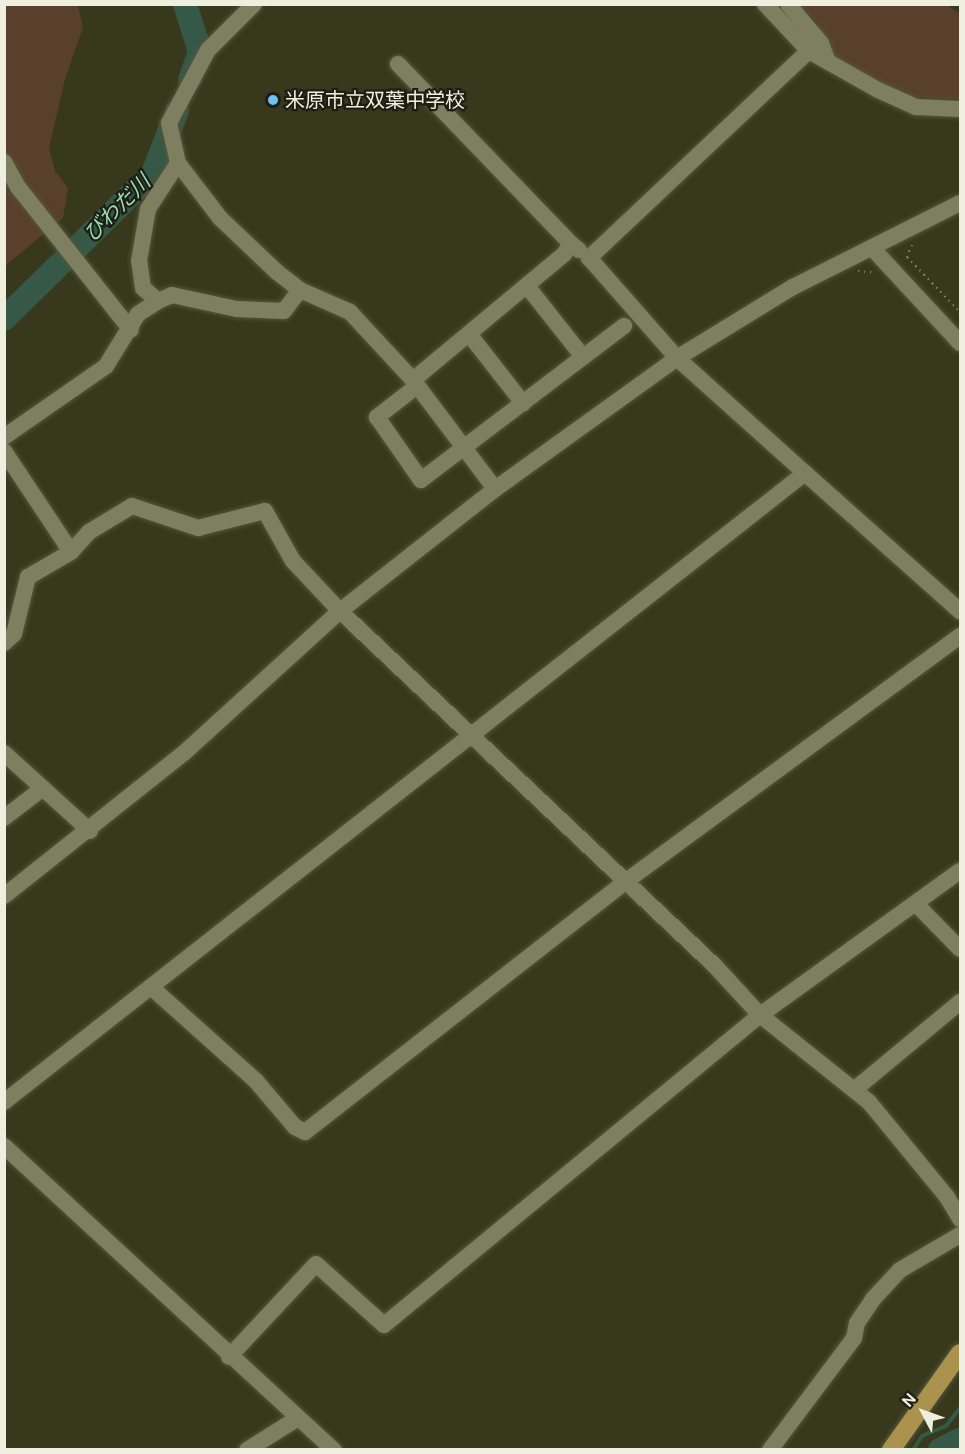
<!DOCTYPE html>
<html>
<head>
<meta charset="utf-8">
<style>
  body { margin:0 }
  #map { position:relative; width:965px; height:1454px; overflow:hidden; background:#38381c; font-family:"DM Sans","Noto Sans JP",sans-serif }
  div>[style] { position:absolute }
  .green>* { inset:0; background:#59402d }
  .stream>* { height:4px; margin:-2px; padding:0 2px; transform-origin:2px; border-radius:2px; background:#355946 }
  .river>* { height:24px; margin:-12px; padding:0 12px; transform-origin:12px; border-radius:12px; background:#355946 }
  .path>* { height:2px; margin-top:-1px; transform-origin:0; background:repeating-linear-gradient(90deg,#7e7f67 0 1.5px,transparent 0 6px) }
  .roads { filter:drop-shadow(0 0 2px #55553d) drop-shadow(0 0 2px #55553d) }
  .minor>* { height:16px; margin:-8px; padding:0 8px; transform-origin:8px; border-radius:8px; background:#7e7f61 }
  .major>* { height:18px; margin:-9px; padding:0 9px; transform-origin:9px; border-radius:9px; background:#ab924d }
  .dots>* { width:16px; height:16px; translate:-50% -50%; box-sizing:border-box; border:3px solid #1e1e12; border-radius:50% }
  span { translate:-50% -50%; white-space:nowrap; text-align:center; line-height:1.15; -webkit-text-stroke:4.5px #1e1e12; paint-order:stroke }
  .poi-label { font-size:20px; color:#eeefdf }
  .left { translate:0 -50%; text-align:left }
  .water-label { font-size:21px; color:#9ddeba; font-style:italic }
  .frame { position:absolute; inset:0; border:6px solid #eeefdf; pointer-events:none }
  .north { position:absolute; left:893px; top:1382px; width:60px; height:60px; -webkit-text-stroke:4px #1e1e12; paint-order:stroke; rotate:311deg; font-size:16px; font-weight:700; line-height:24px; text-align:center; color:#eeefdf }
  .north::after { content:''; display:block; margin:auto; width:21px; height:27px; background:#eeefdf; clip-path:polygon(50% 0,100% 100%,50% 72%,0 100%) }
</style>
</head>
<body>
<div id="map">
  <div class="green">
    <div style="clip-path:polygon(5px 5px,78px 5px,83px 28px,65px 79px,49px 148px,55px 171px,68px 188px,63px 218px,5px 266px)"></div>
    <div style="clip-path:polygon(799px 5px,947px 5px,960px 14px,960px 99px,903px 97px,838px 64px,817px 23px)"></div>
  </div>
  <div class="stream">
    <div style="left:913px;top:1450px;width:17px;rotate:-57deg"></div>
    <div style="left:922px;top:1436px;width:26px;rotate:-23deg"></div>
    <div style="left:946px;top:1426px;width:23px;rotate:-52deg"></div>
  </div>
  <div class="river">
    <div style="left:185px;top:4px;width:50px;rotate:72.6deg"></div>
    <div style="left:200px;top:52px;width:29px;rotate:110deg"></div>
    <div style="left:4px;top:319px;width:209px;rotate:-44.4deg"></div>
    <div style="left:153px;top:173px;width:66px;rotate:-68.8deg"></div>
    <div style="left:940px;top:1450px;width:22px;rotate:-27deg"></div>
  </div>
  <div class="path">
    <div style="left:912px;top:245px;width:13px;rotate:113deg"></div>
    <div style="left:907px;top:257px;width:76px;rotate:46.1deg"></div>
    <div style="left:858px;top:271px;width:18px;rotate:6deg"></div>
  </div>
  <div class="roads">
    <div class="minor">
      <div style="left:765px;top:4px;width:64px;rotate:46.9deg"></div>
      <div style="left:809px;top:51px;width:79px;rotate:29.5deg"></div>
      <div style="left:878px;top:90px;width:42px;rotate:24.1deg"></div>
      <div style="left:916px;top:107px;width:44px;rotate:2.6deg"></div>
      <div style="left:788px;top:4px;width:51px;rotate:49.8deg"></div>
      <div style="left:821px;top:43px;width:20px;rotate:70deg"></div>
      <div style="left:398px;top:64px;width:250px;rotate:46.1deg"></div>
      <div style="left:4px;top:162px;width:29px;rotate:61deg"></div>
      <div style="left:18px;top:187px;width:182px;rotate:51.7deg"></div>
      <div style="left:178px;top:163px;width:69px;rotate:52.6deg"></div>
      <div style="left:220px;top:218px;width:79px;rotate:43.5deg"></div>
      <div style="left:277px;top:272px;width:29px;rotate:38deg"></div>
      <div style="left:300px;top:290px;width:55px;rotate:23.7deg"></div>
      <div style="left:350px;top:312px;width:93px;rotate:47.2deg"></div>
      <div style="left:413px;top:380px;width:136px;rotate:53deg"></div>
      <div style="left:873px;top:249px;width:128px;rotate:47.2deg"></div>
      <div style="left:527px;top:286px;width:90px;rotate:51.7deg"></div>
      <div style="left:158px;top:301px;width:20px;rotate:-139deg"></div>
      <div style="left:143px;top:288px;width:27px;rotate:-98deg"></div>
      <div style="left:139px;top:261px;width:53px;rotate:-80.2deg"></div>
      <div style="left:148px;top:209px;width:55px;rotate:-56.9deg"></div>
      <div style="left:178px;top:163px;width:41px;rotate:-102.7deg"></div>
      <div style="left:169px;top:123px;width:83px;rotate:-61.9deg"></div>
      <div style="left:208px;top:50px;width:65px;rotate:-45deg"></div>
      <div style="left:469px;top:334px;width:88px;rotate:52deg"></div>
      <div style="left:413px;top:380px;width:197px;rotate:-39.8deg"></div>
      <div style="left:564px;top:254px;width:12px;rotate:-55deg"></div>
      <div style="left:571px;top:244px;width:10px;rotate:37deg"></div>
      <div style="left:417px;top:386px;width:51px;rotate:142.2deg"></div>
      <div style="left:377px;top:417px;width:77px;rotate:55.1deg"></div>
      <div style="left:421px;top:480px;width:255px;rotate:-37.2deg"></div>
      <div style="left:4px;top:437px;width:124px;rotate:-34.8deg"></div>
      <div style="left:106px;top:366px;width:61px;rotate:-58.4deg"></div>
      <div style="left:138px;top:314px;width:24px;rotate:-33deg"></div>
      <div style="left:158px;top:301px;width:15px;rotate:-23deg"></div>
      <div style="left:172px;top:295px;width:66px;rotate:12.2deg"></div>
      <div style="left:237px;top:309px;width:47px;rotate:2.4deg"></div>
      <div style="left:284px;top:311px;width:26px;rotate:-53deg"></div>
      <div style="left:4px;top:451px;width:121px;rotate:56.4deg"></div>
      <div style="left:805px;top:473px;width:208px;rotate:41.7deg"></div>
      <div style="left:4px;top:643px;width:13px;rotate:-42deg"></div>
      <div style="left:14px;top:634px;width:59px;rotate:-76.2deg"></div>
      <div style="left:28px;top:577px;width:50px;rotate:-30.2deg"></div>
      <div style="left:71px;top:552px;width:27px;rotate:-48deg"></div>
      <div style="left:89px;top:532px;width:50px;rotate:-31.2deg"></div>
      <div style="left:132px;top:506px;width:70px;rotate:18.4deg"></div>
      <div style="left:198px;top:528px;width:69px;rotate:-14.2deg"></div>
      <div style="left:265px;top:511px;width:57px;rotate:60.8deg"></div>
      <div style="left:293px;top:561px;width:69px;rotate:46.8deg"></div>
      <div style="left:340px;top:611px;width:516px;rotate:43.43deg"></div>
      <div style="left:715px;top:966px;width:67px;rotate:47.4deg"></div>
      <div style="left:760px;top:1015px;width:139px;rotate:38.6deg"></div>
      <div style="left:869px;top:1102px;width:123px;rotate:50.6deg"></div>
      <div style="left:947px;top:1197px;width:26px;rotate:59deg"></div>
      <div style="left:4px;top:753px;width:116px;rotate:42.2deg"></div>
      <div style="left:4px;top:818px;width:49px;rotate:-37.6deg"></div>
      <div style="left:4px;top:896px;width:231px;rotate:-38.5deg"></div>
      <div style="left:185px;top:752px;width:210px;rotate:-42.3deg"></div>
      <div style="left:340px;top:611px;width:197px;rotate:-38.2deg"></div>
      <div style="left:495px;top:489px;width:224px;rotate:-35.7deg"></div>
      <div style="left:677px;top:358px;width:136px;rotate:-31.5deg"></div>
      <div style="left:793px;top:287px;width:187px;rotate:-26.7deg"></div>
      <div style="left:916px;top:904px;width:63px;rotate:45.6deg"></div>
      <div style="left:151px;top:987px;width:141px;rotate:41.8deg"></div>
      <div style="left:256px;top:1081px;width:60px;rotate:49.7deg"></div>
      <div style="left:295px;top:1127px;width:11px;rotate:27deg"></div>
      <div style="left:305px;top:1132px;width:406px;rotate:-38deg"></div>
      <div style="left:625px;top:882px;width:416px;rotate:-36.3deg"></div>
      <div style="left:854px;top:1090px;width:138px;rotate:-39.7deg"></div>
      <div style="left:4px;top:1102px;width:1018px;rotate:-38.14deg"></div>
      <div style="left:805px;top:473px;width:172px;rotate:-138.1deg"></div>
      <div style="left:677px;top:358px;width:133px;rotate:-131.3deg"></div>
      <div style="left:589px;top:258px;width:302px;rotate:-43.3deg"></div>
      <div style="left:4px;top:1146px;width:449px;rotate:42.7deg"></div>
      <div style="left:229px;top:1357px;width:127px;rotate:-46.9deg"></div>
      <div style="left:316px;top:1264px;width:91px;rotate:41.9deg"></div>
      <div style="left:384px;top:1325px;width:487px;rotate:-39.5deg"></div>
      <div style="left:760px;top:1015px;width:246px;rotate:-35.8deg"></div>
      <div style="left:247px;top:1450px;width:60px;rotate:-32.1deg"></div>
      <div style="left:770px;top:1450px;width:140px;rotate:-53.1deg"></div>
      <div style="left:854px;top:1338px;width:15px;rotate:-79deg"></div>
      <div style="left:857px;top:1323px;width:29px;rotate:-56deg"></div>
      <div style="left:873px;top:1299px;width:40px;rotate:-47deg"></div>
      <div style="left:900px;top:1270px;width:69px;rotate:-30.3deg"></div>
    </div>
    <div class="major">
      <div style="left:891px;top:1450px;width:119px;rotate:-54.6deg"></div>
    </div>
  </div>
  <div class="dots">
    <div style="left:273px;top:100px;background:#6dc2f3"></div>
  </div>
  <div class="poi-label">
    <span class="left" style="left:285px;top:100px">米原市立双葉中学校</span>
  </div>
  <div class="water-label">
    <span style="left:117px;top:208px;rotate:-45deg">びわだ川</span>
  </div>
  <div class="frame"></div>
  <div class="north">N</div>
</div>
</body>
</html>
